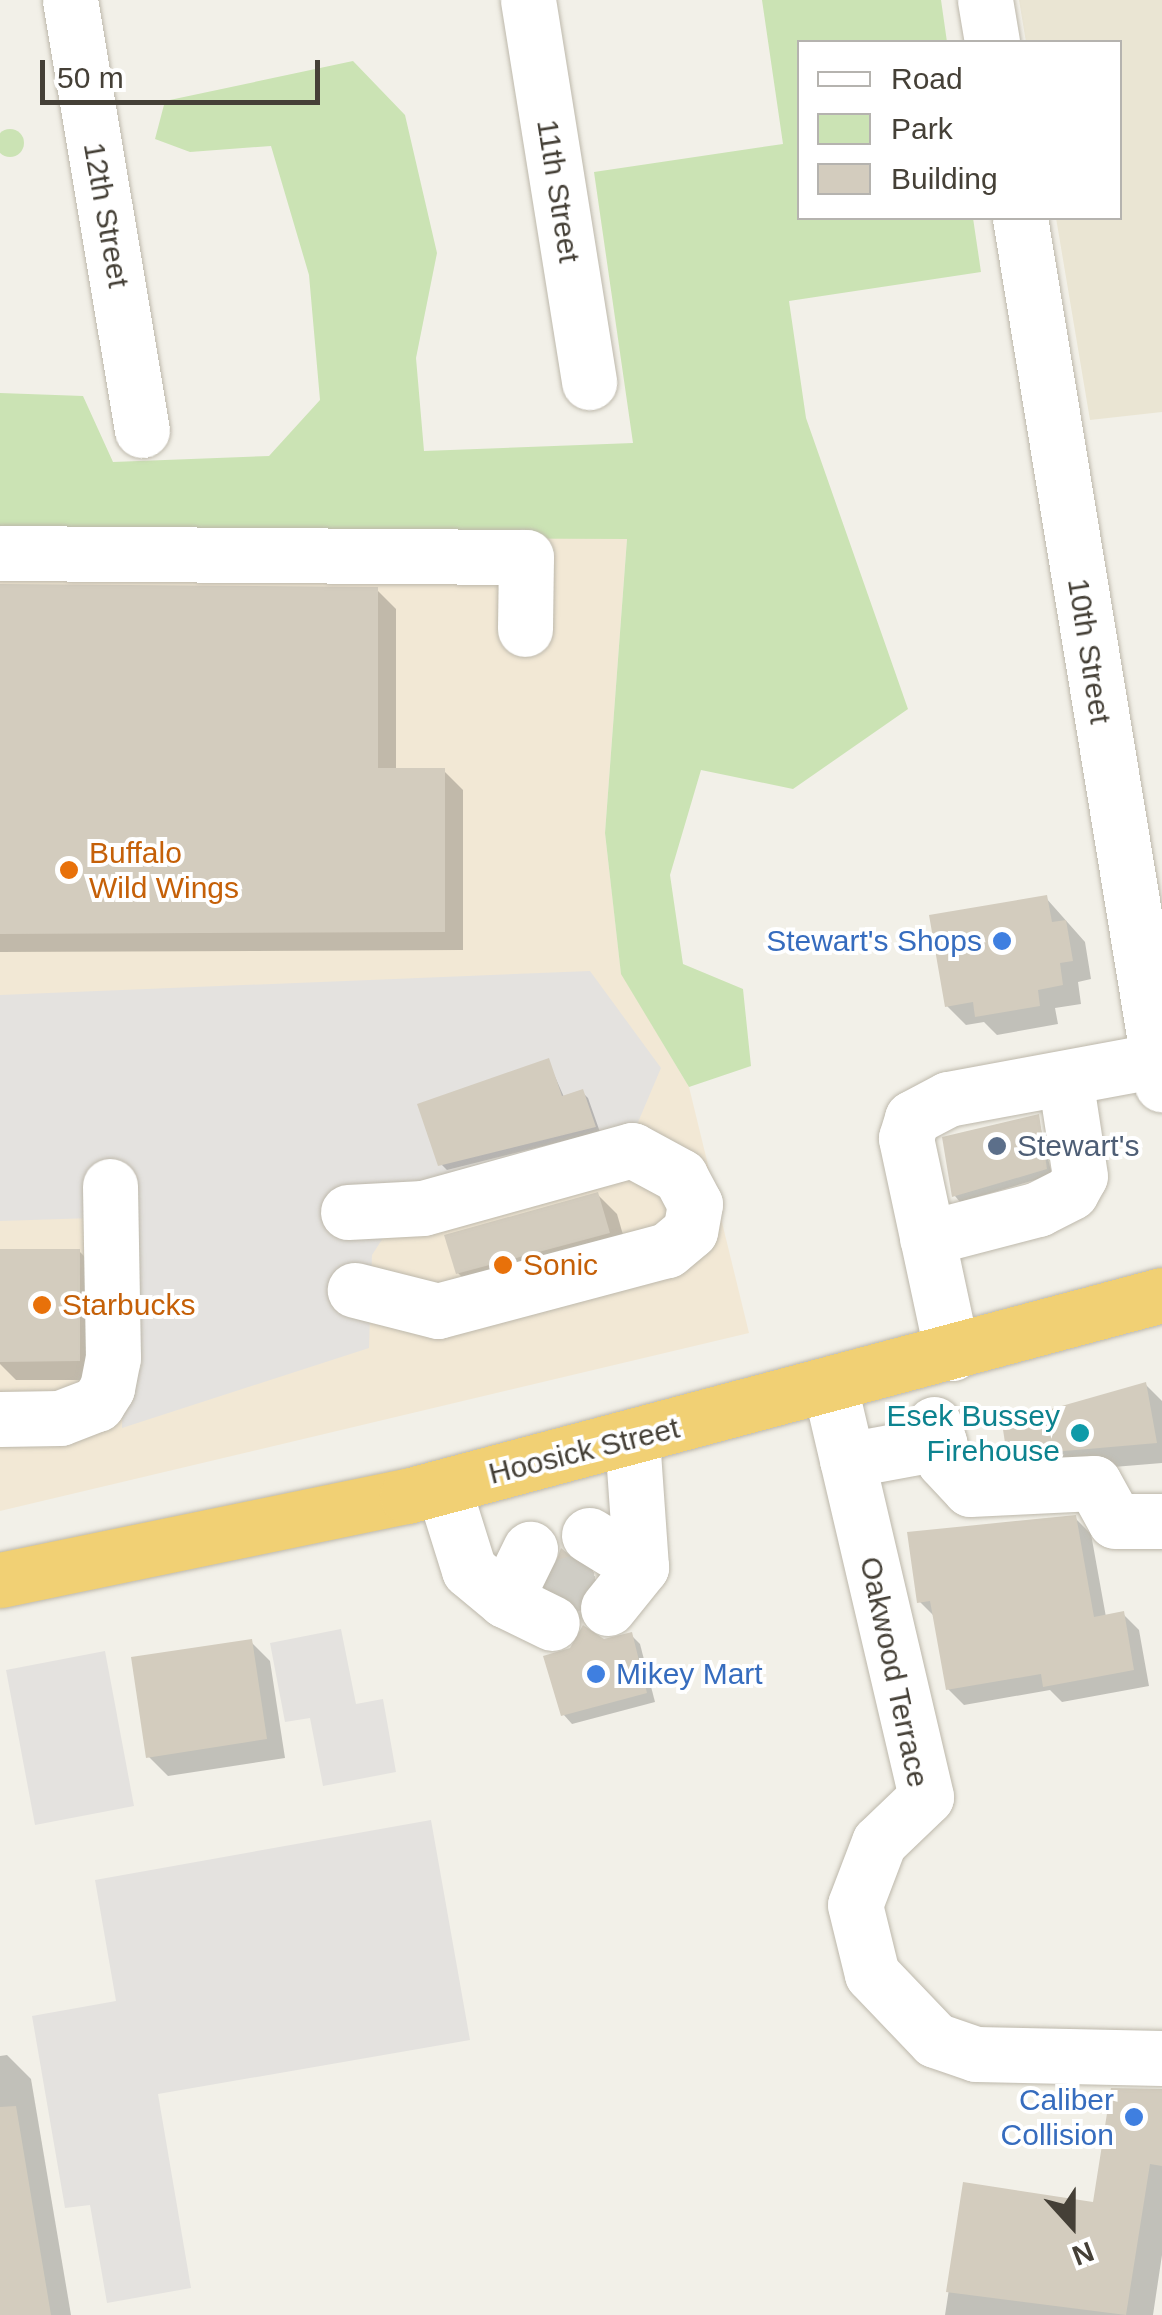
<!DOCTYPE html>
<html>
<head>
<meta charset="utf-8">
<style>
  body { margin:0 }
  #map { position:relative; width:1162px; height:2315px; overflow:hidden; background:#f2f0e8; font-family:Arial,sans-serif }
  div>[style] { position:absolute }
  .commercial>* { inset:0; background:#f2e8d5 }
  .education>* { inset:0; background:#eae5d3 }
  .green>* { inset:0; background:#cbe3b4 }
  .round { border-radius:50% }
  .parking>* { inset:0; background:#e4e2df }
  .shadow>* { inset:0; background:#0003 }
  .building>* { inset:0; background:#d3ccbe }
  .minor-tunnel>* { height:55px; margin-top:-27.5px; transform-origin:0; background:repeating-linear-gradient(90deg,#cfcdc5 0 55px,transparent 0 83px) }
  .roads { filter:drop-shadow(0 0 2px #bdb8ab) drop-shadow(0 0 2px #bdb8ab) }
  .minor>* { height:55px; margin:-27.5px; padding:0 27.5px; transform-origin:27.5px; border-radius:27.5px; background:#fff }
  .highway>* { height:55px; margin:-27.5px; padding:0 27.5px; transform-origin:27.5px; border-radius:27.5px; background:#f1d074 }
  .dots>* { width:28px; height:28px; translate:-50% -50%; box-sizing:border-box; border:5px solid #fff; border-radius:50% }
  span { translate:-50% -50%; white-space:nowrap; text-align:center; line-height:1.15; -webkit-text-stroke:8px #fff; paint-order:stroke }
  .street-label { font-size:30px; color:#454037 }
  .food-label { font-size:30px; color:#c56008 }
  .left { translate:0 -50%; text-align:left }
  .shop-label { font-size:30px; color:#366cbe }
  .right { translate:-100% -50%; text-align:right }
  .service-label { font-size:30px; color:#4e5e75 }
  .culture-label { font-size:30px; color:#0d838f }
  .legend { position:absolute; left:797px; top:40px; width:325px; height:180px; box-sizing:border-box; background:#fff; border:2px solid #b5b3af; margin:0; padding:12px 18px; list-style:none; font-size:30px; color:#454037 }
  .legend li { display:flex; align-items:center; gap:20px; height:50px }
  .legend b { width:50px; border:2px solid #b5b3af }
  .north { position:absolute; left:1022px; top:2175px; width:100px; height:100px; -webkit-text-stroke:8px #fff; paint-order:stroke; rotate:159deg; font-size:28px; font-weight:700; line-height:40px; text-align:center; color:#454037 }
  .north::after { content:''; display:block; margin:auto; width:35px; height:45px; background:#454037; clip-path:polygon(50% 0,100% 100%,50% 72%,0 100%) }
  .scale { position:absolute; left:40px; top:60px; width:280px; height:45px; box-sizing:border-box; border:5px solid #454037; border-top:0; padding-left:12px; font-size:30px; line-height:35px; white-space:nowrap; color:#454037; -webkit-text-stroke:8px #fff; paint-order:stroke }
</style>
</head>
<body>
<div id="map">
  <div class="commercial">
    <div style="clip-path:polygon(0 536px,627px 538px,605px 833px,621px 973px,689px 1087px,749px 1333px,0 1511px)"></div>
  </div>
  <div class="education">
    <div style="clip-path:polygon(1019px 0,1162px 0,1162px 412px,1090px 420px,1056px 218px,1120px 218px,1120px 42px,1026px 42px)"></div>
  </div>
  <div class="green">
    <div style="clip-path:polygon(762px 0,941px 0,947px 42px,800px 42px,800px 218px,973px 218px,981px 272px,789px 301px,806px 418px,908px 709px,793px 789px,701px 770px,670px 875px,683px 964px,743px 989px,751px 1066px,689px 1087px,621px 974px,605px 833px,627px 539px,0 536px,0 393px,83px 396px,113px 462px,269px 456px,320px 400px,309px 275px,271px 146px,190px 152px,155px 139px,165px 101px,353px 61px,405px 115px,437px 253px,416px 358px,424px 451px,633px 443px,594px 172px,783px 144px)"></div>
    <div class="round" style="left:-4px;top:129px;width:28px;height:28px"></div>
  </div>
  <div class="parking">
    <div style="clip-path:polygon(590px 971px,661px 1068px,633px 1134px,410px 1196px,372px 1255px,369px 1348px,122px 1428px,124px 1217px,0 1221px,0 995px)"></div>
    <div style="clip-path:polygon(341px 1629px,356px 1704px,383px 1699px,396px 1772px,323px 1786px,310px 1718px,285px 1722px,270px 1643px)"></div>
    <div style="clip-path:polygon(105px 1651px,134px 1806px,35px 1825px,6px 1670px)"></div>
    <div style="clip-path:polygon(431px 1820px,470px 2040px,158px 2094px,191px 2288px,107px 2303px,90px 2205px,65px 2208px,32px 2016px,116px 2001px,95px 1880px)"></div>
  </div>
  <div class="shadow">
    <div style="clip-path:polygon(0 587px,377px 590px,396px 609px,396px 771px,444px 771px,463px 790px,463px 950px,0 952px)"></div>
    <div style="clip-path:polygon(1046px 898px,1085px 942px,1091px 979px,1078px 982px,1081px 1004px,1055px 1008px,1058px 1024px,997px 1035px,984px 1022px,966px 1025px,947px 1006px)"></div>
    <div style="clip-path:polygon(548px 1061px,564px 1097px,582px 1092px,588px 1098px,600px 1132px,447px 1170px,441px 1164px)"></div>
    <div style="clip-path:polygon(1038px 1117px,1052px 1175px,960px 1202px,955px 1196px)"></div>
    <div style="clip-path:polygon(598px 1195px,617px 1214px,628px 1252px,477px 1292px,458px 1273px)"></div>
    <div style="clip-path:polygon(79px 1251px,98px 1270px,98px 1380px,16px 1380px,0 1364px,0 1252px)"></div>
    <div style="clip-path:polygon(1146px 1385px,1162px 1401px,1162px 1463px,1029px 1474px,1010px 1455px)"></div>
    <div style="clip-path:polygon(1075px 1518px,1091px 1534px,1106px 1617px,1123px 1614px,1139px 1630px,1149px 1686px,1062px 1702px,1050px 1690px,964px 1705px,948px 1689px,936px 1618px,920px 1602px)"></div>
    <div style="clip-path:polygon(593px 1577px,599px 1583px,584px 1606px,556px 1591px)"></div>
    <div style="clip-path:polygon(631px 1635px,640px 1644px,655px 1702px,572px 1724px,563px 1714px,604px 1642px)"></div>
    <div style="clip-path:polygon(251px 1642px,270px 1661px,285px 1758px,168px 1776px,149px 1757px)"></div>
    <div style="clip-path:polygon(7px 2055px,31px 2079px,71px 2315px,0 2315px,0 2056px)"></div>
    <div style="clip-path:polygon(1162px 2089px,1162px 2255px,1153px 2315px,945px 2315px,965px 2185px,1095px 2205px)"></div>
  </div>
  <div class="building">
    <div style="clip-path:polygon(0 584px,378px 587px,378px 768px,445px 768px,445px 932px,0 934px)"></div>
    <div style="clip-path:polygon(1047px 895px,1052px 922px,1066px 920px,1073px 961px,1060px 963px,1063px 985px,1038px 990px,1040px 1006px,975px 1017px,973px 1002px,945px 1007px,929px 915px)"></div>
    <div style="clip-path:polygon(549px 1058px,562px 1096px,583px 1089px,596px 1127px,438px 1166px,417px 1104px)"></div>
    <div style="clip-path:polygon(1039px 1114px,1047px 1169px,952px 1197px,942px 1137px)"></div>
    <div style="clip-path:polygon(598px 1192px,610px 1233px,456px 1274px,444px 1235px)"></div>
    <div style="clip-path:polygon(0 1249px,80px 1249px,80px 1361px,0 1362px)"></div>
    <div style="clip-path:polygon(1146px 1382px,1157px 1443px,1007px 1456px,1002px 1423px)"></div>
    <div style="clip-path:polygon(1076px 1515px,1094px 1617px,1124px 1611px,1134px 1670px,1043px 1687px,1041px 1674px,946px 1690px,930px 1601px,917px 1603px,907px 1532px)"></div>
    <div style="clip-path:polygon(561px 1548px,594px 1575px,577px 1605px,547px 1586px)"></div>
    <div style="clip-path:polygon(583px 1625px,604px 1639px,632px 1632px,647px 1693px,561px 1716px,543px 1656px,570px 1648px)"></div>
    <div style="clip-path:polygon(252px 1639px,267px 1739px,146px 1758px,131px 1657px)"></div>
    <div style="clip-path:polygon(1111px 2088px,1162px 2089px,1162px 2166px,1150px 2164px,1126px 2315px,946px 2292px,963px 2182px,1093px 2202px)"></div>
    <div style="clip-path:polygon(16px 2106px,51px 2315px,0 2315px,0 2107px)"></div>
  </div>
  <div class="minor-tunnel">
    <div style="left:542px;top:1592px;width:60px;rotate:-15.4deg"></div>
  </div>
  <div class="roads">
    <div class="minor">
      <div style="left:70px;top:0;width:436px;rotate:80.5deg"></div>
      <div style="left:528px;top:0;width:387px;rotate:80.9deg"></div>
      <div style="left:985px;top:0;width:43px;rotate:80.5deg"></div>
      <div style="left:1020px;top:218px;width:878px;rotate:80.69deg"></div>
      <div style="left:0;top:553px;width:526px;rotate:0.44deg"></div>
      <div style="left:526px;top:557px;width:72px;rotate:90.8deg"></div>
      <div style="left:348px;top:1212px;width:75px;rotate:-3.1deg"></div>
      <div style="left:423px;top:1208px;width:217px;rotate:-15.5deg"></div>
      <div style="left:632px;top:1150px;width:55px;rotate:28.4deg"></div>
      <div style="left:680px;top:1176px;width:32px;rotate:62deg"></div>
      <div style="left:695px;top:1204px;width:27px;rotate:100deg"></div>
      <div style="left:690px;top:1231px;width:30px;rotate:140deg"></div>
      <div style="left:667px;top:1250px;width:237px;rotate:165.1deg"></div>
      <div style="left:438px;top:1311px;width:86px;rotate:-165.8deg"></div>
      <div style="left:927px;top:1238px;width:115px;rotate:-14.6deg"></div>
      <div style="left:1038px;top:1209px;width:37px;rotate:-27deg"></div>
      <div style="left:1071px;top:1192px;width:18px;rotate:-61deg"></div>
      <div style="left:1080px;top:1176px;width:99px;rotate:-98.7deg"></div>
      <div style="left:952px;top:1353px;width:220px;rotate:-102.1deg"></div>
      <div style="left:906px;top:1138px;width:21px;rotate:-73deg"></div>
      <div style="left:912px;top:1118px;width:41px;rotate:-27.8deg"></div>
      <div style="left:948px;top:1099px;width:214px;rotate:-10.5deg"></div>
      <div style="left:830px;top:1387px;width:421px;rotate:76.8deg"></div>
      <div style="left:926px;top:1797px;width:65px;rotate:136.2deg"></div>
      <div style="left:879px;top:1842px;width:67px;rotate:110.9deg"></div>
      <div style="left:855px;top:1905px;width:71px;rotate:76.2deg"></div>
      <div style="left:872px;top:1974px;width:91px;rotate:46.3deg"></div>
      <div style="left:935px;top:2040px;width:43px;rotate:18.9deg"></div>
      <div style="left:976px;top:2054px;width:186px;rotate:1.2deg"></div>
      <div style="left:0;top:1419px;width:60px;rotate:-1deg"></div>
      <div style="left:60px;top:1418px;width:40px;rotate:-21deg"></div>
      <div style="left:97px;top:1404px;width:19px;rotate:-58deg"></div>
      <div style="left:107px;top:1388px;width:31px;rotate:-79deg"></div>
      <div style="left:113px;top:1358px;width:172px;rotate:-91deg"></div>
      <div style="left:934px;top:1424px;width:38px;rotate:75deg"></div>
      <div style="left:944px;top:1461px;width:38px;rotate:47deg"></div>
      <div style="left:970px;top:1489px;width:124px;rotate:-2.8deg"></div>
      <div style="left:1094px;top:1483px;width:43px;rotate:61.1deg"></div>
      <div style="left:1115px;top:1521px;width:47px"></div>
      <div style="left:847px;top:1460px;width:94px;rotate:-10.5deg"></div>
      <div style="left:443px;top:1487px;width:87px;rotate:72.6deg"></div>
      <div style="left:469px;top:1570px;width:47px;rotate:39.8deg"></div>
      <div style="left:505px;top:1600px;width:52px;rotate:26.1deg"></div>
      <div style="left:589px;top:1535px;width:61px;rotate:31.6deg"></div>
      <div style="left:505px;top:1600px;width:57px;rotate:-63.9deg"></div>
      <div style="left:608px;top:1608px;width:53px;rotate:-51.2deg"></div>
      <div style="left:641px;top:1567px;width:128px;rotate:-94deg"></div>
    </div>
    <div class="highway">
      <div style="left:0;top:1580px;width:416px;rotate:-11.7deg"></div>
      <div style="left:407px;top:1496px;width:781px;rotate:-14.91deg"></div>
    </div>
  </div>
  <div class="dots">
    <div style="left:69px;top:870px;background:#e8710a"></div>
    <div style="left:1002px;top:941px;background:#3f7fe0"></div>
    <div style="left:997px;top:1146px;background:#5c6f8a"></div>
    <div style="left:503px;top:1265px;background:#e8710a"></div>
    <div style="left:42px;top:1305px;background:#e8710a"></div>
    <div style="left:1080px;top:1433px;background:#0f9aa8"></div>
    <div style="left:596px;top:1674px;background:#3f7fe0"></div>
    <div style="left:1134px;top:2117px;background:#3f7fe0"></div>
  </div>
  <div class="street-label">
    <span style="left:558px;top:191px;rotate:81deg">11th Street</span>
    <span style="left:106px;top:215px;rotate:80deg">12th Street</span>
    <span style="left:1089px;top:651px;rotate:81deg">10th Street</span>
    <span style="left:584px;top:1451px;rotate:-14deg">Hoosick Street</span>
    <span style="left:894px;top:1672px;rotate:78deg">Oakwood Terrace</span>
  </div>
  <div class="food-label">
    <span class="left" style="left:89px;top:870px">Buffalo<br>Wild Wings</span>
    <span class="left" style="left:523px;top:1265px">Sonic</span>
    <span class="left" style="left:62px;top:1305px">Starbucks</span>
  </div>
  <div class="shop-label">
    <span class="right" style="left:982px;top:941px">Stewart's Shops</span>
    <span class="left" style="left:616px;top:1674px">Mikey Mart</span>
    <span class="right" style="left:1114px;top:2117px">Caliber<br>Collision</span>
  </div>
  <div class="service-label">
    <span class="left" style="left:1017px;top:1146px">Stewart's</span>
  </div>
  <div class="culture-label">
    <span class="right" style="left:1060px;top:1433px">Esek Bussey<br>Firehouse</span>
  </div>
  <ul class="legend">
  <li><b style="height:12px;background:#fff"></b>Road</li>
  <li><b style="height:28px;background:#cbe3b4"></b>Park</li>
  <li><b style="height:28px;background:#d3ccbe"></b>Building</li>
  </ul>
  <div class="north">N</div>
  <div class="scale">50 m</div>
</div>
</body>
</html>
